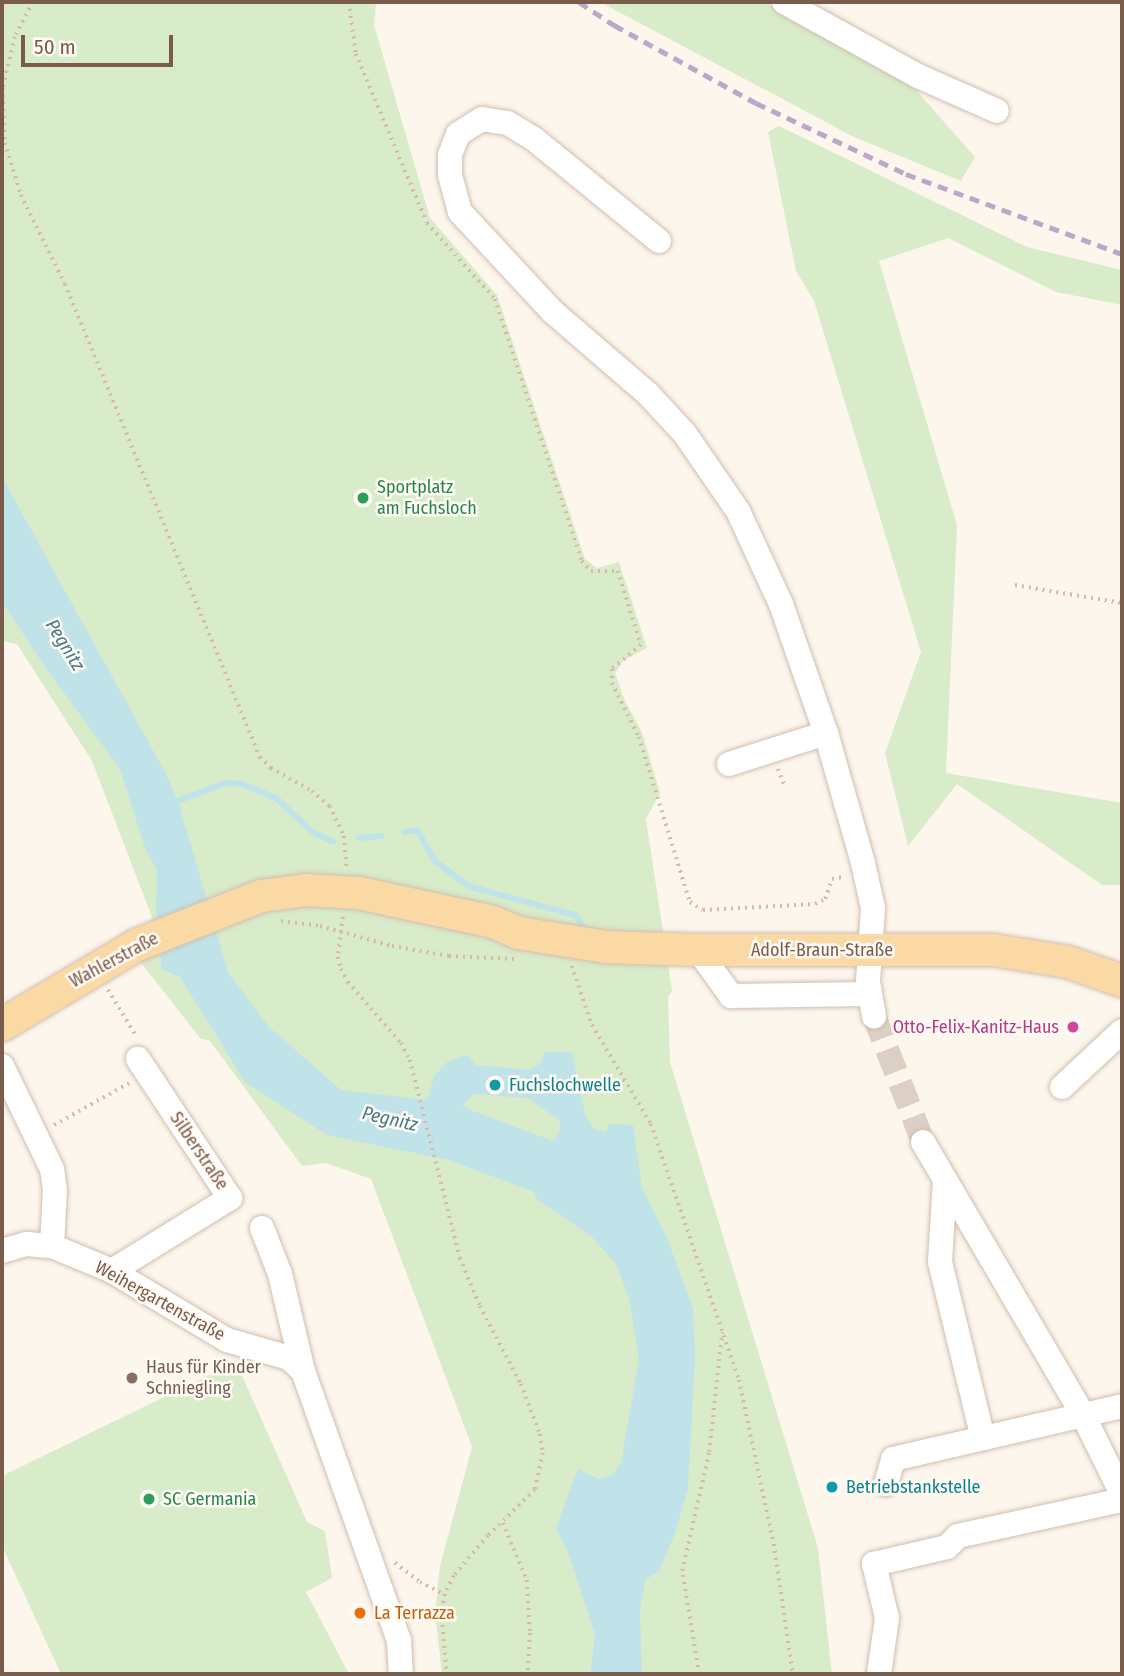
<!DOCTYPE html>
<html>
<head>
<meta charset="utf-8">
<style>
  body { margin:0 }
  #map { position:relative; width:1124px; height:1676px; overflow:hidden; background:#fdf6ec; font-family:"Fira Sans Condensed",sans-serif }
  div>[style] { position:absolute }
  .green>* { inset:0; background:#d8ecc9 }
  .water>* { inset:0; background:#bfe3e8 }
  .stream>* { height:6px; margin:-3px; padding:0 3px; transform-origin:3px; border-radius:3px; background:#bfe3e8 }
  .minor-tunnel>* { height:24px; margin-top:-12px; transform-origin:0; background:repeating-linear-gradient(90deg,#dcd0c4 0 24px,transparent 0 36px) }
  .path>* { height:3.5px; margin-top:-1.75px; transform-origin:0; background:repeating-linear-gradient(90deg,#d9b8a5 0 2px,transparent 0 7px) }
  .roads { filter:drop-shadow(0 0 2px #d1beb0) drop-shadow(0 0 2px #d1beb0) }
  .minor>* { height:24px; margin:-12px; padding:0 12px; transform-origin:12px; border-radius:12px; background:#fff }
  .major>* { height:32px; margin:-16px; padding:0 16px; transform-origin:16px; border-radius:16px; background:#fbd9a5 }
  .rail>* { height:5px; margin-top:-2.5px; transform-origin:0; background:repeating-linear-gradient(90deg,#b9a8c9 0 10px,transparent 0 17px) }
  .dots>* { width:19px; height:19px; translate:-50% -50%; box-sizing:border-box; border:4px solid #fffaf3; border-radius:50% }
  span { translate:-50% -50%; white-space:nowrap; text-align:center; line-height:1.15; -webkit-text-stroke:5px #fffaf3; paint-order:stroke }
  .leisure-label { font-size:18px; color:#27864d }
  .left { translate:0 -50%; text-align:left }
  .street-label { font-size:18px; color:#7a5c4d }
  .hotel-label { font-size:18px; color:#b23c85 }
  .right { translate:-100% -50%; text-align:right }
  .culture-label { font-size:18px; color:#0d838f }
  .education-label { font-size:18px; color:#785e54 }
  .food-label { font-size:18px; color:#c56008 }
  .water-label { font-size:19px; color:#437c86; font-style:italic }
  .frame { position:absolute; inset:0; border:4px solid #7a5c4d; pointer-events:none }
  .scale { position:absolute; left:21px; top:35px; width:152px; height:32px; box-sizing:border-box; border:4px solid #7a5c4d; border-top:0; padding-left:9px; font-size:21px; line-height:24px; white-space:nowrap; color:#7a5c4d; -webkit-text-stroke:5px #fffaf3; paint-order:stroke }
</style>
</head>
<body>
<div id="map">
  <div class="green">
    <div style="clip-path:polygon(2px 2px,376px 2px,374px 25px,430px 218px,497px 295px,585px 559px,597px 568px,619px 562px,647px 648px,623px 661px,615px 673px,625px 701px,642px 732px,660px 793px,646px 819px,672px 991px,668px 997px,670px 1062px,818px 1548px,832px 1674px,442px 1674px,435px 1613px,440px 1566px,472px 1447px,371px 1179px,326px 1163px,302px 1166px,210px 1041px,200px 1038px,135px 955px,152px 917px,92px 761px,17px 644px,2px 641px)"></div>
    <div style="clip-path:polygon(600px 2px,765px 2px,915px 89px,975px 157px,961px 181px,854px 137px)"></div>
    <div style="clip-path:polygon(779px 126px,1027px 247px,1122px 270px,1122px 305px,1056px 292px,948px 238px,879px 261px,957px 525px,946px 773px,1122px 803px,1122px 885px,1102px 885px,957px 784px,908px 846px,885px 753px,921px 652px,814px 301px,796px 271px,768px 132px)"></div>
    <div style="clip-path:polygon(236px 1362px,307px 1522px,325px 1531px,332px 1578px,306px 1592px,349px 1674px,61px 1674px,2px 1546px,2px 1476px)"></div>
  </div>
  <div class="water">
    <div style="clip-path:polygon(evenodd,2px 477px,165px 772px,178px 801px,228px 972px,269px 1027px,341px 1090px,427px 1100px,434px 1076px,447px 1062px,467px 1055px,476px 1065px,530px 1070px,541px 1063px,544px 1052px,572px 1052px,585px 1114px,593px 1128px,606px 1132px,609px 1124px,633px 1125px,642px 1187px,667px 1238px,693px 1309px,695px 1357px,688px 1489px,674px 1536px,659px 1571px,645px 1580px,640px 1611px,642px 1674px,590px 1674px,595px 1634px,568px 1552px,556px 1528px,578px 1469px,599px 1479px,612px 1475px,621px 1463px,639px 1359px,629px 1298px,616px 1264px,592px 1237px,537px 1199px,534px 1192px,449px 1160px,327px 1135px,245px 1082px,180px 977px,162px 969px,156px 922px,157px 871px,145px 848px,120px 769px,45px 667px,2px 602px,2px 477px,474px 1094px,528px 1098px,560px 1121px,559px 1133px,553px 1141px,468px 1109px,463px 1105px,474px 1094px)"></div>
  </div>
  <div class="stream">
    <div style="left:172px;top:803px;width:58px;rotate:-20.3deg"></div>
    <div style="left:226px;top:783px;width:16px;rotate:4deg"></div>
    <div style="left:242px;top:784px;width:38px;rotate:23deg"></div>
    <div style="left:277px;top:799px;width:50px;rotate:42.6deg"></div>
    <div style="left:314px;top:833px;width:21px;rotate:23deg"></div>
    <div style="left:404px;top:832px;width:13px;rotate:-9deg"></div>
    <div style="left:417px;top:830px;width:36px;rotate:60deg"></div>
    <div style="left:435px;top:861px;width:41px;rotate:37.1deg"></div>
    <div style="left:468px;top:886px;width:111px;rotate:15.2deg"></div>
    <div style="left:575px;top:915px;width:21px;rotate:55deg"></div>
    <div style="left:359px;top:838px;width:23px;rotate:-5deg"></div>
  </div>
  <div class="minor-tunnel">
    <div style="left:874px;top:1016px;width:135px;rotate:68.7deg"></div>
  </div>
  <div class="path">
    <div style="left:33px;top:2px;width:39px;rotate:117deg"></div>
    <div style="left:15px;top:37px;width:52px;rotate:103.2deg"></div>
    <div style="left:3px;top:88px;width:55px;rotate:87.9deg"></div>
    <div style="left:5px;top:143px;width:54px;rotate:72.9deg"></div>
    <div style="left:21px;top:195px;width:99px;rotate:63.7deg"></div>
    <div style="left:65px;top:284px;width:512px;rotate:67.6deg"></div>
    <div style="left:260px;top:757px;width:16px;rotate:45deg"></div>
    <div style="left:271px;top:768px;width:47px;rotate:29.3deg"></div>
    <div style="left:312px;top:791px;width:23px;rotate:40deg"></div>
    <div style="left:330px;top:806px;width:33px;rotate:65deg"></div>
    <div style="left:344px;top:836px;width:32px;rotate:85deg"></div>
    <div style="left:349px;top:2px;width:52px;rotate:82.3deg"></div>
    <div style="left:356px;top:54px;width:183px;rotate:67.2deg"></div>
    <div style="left:427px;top:223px;width:102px;rotate:48.2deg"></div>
    <div style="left:495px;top:299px;width:276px;rotate:71.6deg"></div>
    <div style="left:582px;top:561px;width:13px;rotate:48deg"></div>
    <div style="left:591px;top:571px;width:27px"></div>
    <div style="left:618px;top:571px;width:77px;rotate:72.7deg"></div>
    <div style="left:641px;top:645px;width:38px;rotate:140deg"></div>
    <div style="left:612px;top:669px;width:14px;rotate:90deg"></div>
    <div style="left:612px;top:683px;width:60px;rotate:63.4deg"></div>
    <div style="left:639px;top:737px;width:173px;rotate:72.8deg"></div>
    <div style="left:690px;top:902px;width:15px;rotate:32deg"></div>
    <div style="left:703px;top:910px;width:112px;rotate:-3.1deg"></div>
    <div style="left:815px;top:904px;width:11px;rotate:-27deg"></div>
    <div style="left:825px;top:899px;width:21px;rotate:-71deg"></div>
    <div style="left:832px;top:879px;width:11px;rotate:-10deg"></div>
    <div style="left:1015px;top:585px;width:109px;rotate:9.5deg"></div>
    <div style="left:778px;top:769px;width:16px;rotate:68deg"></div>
    <div style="left:343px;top:917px;width:40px;rotate:97.1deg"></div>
    <div style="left:338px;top:957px;width:12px;rotate:76deg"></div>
    <div style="left:341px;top:969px;width:15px;rotate:62deg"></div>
    <div style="left:348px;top:982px;width:81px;rotate:49deg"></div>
    <div style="left:401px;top:1043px;width:19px;rotate:62deg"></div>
    <div style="left:410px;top:1060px;width:204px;rotate:75.8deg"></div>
    <div style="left:460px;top:1258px;width:52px;rotate:67.4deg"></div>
    <div style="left:480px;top:1306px;width:88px;rotate:62.3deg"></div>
    <div style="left:521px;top:1384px;width:53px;rotate:69.2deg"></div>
    <div style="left:540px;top:1434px;width:19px;rotate:81deg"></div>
    <div style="left:543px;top:1453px;width:38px;rotate:102deg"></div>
    <div style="left:535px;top:1490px;width:66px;rotate:135.6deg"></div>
    <div style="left:488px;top:1536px;width:52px;rotate:130.4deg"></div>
    <div style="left:454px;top:1576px;width:20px;rotate:117deg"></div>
    <div style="left:445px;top:1594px;width:24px;rotate:97deg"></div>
    <div style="left:442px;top:1618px;width:56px;rotate:84.9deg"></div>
    <div style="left:281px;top:921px;width:39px;rotate:7deg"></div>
    <div style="left:320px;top:926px;width:75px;rotate:15.5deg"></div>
    <div style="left:392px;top:946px;width:58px;rotate:10deg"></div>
    <div style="left:449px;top:956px;width:65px;rotate:2.6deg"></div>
    <div style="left:572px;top:966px;width:62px;rotate:71.3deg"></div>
    <div style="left:592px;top:1025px;width:115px;rotate:59.2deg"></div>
    <div style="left:651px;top:1124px;width:271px;rotate:71deg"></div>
    <div style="left:739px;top:1380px;width:168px;rotate:78deg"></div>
    <div style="left:774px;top:1544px;width:131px;rotate:81.7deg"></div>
    <div style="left:108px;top:990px;width:55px;rotate:58.3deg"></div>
    <div style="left:54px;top:1125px;width:86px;rotate:-29.2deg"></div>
    <div style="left:503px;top:1523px;width:62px;rotate:67.2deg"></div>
    <div style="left:527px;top:1580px;width:53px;rotate:86.8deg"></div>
    <div style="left:530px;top:1633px;width:41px;rotate:92.8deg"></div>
    <div style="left:395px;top:1563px;width:31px;rotate:37deg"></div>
    <div style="left:420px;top:1582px;width:27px;rotate:27deg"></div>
    <div style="left:699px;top:1674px;width:104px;rotate:-99.4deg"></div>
    <div style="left:682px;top:1571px;width:122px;rotate:-77.2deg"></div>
    <div style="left:709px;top:1452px;width:120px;rotate:-83.8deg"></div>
  </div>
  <div class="roads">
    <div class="minor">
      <div style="left:784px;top:2px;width:153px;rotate:28.9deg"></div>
      <div style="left:918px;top:76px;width:86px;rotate:23.9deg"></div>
      <div style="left:659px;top:241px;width:161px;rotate:-140.8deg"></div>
      <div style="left:534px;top:139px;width:31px;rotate:-149deg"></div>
      <div style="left:507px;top:123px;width:25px;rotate:-171deg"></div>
      <div style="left:482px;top:119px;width:28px;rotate:148deg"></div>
      <div style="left:458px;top:134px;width:22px;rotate:111deg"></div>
      <div style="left:450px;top:155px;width:20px;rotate:90deg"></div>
      <div style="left:450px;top:175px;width:38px;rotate:75deg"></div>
      <div style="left:460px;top:212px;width:137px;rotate:47.1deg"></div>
      <div style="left:553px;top:312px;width:125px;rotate:40.8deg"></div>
      <div style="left:648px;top:394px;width:54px;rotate:47.2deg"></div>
      <div style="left:685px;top:434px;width:93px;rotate:55.5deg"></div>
      <div style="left:738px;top:511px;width:102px;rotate:65.2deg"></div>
      <div style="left:781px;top:604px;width:137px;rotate:70.8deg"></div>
      <div style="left:826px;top:733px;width:135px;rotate:74.1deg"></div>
      <div style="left:863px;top:863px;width:46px;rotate:77.5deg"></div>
      <div style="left:873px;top:908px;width:74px;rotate:93.9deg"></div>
      <div style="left:868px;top:982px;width:35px;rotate:80deg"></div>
      <div style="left:729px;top:764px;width:102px;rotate:-17.7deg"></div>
      <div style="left:698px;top:950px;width:57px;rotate:54.3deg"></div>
      <div style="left:731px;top:996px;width:139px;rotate:-0.8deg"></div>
      <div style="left:2px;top:1066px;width:114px;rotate:64.1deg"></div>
      <div style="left:52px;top:1169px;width:21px;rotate:82deg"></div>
      <div style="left:55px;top:1190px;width:56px;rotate:93.1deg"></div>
      <div style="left:52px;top:1246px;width:65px;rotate:22.6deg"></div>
      <div style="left:112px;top:1271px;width:134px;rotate:31deg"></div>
      <div style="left:227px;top:1340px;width:65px;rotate:16.2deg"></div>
      <div style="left:289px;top:1358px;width:19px;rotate:43deg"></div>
      <div style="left:1062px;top:1087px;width:82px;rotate:-43deg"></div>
      <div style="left:923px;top:1142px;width:316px;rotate:59.6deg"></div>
      <div style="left:1083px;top:1415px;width:88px;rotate:63.7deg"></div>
      <div style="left:945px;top:1180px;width:82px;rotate:93.5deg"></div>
      <div style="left:940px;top:1262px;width:181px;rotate:76.3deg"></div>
      <div style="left:262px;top:1228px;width:49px;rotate:68.6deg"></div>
      <div style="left:280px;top:1274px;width:100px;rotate:76.7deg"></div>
      <div style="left:303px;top:1371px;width:286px;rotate:70.4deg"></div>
      <div style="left:399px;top:1640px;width:34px;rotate:87deg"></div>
      <div style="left:2px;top:1251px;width:26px;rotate:-16deg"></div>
      <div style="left:27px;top:1244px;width:25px;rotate:5deg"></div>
      <div style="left:112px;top:1271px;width:139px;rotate:-31.7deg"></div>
      <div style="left:230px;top:1198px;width:167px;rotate:-123.5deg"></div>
      <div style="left:886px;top:1484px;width:26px;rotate:-74deg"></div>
      <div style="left:893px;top:1459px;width:235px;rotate:-13deg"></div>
      <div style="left:879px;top:1674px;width:57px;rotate:-81.9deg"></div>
      <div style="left:887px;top:1618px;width:56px;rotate:-103.5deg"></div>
      <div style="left:874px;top:1564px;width:75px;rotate:-13.1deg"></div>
      <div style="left:947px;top:1547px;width:16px;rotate:-45deg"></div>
      <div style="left:958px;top:1536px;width:168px;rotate:-12.4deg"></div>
    </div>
    <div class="major">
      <div style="left:2px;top:1025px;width:157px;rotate:-30.7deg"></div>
      <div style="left:137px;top:945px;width:133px;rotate:-21.6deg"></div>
      <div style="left:261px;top:896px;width:45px;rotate:-7.6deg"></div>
      <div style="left:306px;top:890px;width:53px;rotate:3.2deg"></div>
      <div style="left:359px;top:893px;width:137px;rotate:12.2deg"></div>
      <div style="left:493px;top:922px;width:28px;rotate:23deg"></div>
      <div style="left:519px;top:933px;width:88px;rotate:9.1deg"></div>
      <div style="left:606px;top:947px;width:92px;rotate:1.9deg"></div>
      <div style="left:698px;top:950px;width:295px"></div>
      <div style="left:993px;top:950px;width:76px;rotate:9.1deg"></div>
      <div style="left:1068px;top:962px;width:57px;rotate:19.4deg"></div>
    </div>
  </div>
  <div class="rail">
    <div style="left:579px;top:2px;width:42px;rotate:33.3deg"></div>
    <div style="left:614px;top:25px;width:162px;rotate:28.8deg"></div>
    <div style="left:756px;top:103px;width:166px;rotate:25.3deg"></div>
    <div style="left:906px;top:174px;width:230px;rotate:20.3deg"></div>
  </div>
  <div class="dots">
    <div style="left:363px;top:498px;background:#2e9e5b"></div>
    <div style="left:1073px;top:1027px;background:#d1479c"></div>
    <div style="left:495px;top:1085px;background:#0f9aa8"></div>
    <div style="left:132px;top:1378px;background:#8d6e63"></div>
    <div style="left:832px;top:1487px;background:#0f9aa8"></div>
    <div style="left:149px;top:1499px;background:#2e9e5b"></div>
    <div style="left:360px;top:1613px;background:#e8710a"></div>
  </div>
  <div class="leisure-label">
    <span class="left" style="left:377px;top:498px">Sportplatz<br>am Fuchsloch</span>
    <span class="left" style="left:163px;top:1499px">SC Germania</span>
  </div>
  <div class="street-label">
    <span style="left:822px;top:950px">Adolf-Braun-Straße</span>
    <span style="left:114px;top:960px;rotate:-28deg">Wahlerstraße</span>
    <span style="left:199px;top:1151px;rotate:56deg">Silberstraße</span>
    <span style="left:160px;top:1301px;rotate:29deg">Weihergartenstraße</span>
  </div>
  <div class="hotel-label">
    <span class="right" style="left:1059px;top:1027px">Otto-Felix-Kanitz-Haus</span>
  </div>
  <div class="culture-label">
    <span class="left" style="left:509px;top:1085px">Fuchslochwelle</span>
    <span class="left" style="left:846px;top:1487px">Betriebstankstelle</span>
  </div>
  <div class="education-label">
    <span class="left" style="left:146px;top:1378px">Haus für Kinder<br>Schniegling</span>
  </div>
  <div class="food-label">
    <span class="left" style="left:374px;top:1613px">La Terrazza</span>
  </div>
  <div class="water-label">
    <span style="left:65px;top:645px;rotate:58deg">Pegnitz</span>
    <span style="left:390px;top:1119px;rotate:13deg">Pegnitz</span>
  </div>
  <div class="frame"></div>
  <div class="scale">50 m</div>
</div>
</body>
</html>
